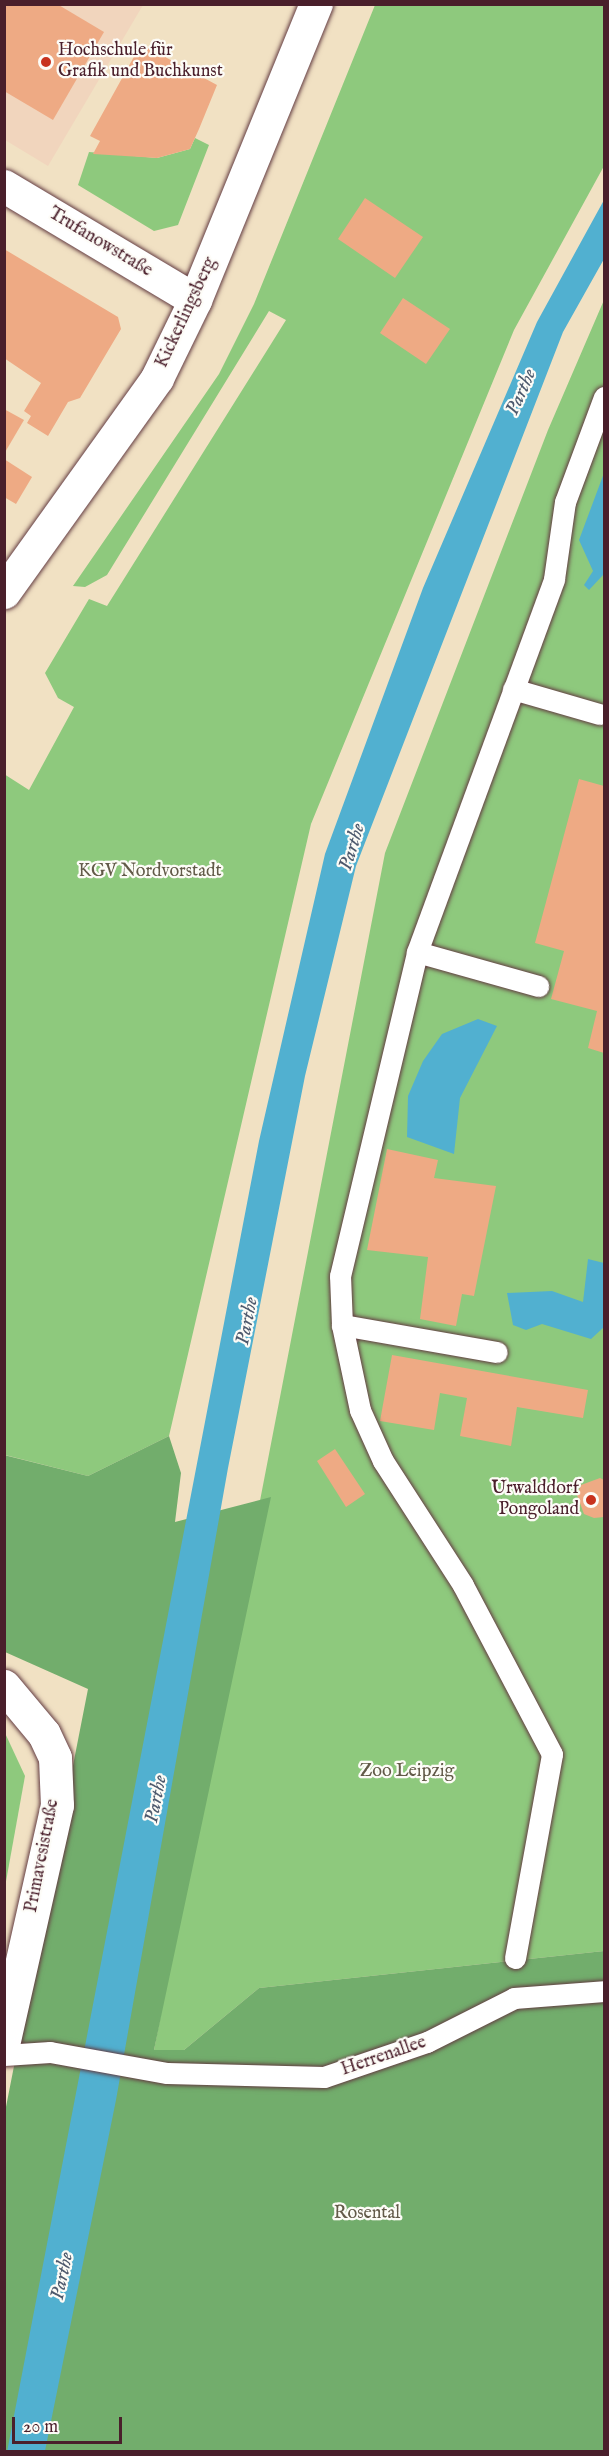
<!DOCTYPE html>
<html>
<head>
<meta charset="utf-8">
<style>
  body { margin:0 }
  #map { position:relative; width:609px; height:2456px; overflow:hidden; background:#f1e1c3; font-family:"IM FELL English",serif }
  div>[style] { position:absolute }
  .built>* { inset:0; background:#f1d5bd }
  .green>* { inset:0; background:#8ec97d }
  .forest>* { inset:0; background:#72ad6c }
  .water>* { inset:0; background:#51b0d0 }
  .building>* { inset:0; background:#eeaa84 }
  .roads { filter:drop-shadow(0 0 2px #633c42) drop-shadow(0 0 2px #633c42) }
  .lane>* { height:21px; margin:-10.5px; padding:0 10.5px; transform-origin:10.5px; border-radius:10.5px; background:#fff }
  .street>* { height:33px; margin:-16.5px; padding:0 16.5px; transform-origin:16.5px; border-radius:16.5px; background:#fff }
  .dots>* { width:16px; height:16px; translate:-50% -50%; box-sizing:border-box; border:3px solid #fdfcf7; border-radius:50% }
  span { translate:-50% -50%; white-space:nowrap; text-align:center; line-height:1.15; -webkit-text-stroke:4.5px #fdfcf7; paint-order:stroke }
  .poi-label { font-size:18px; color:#4a1f2b }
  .left { translate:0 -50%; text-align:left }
  .right { translate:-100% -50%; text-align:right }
  .street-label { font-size:18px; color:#4a1f2b }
  .park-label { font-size:18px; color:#625a48 }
  .water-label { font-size:20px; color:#4d596d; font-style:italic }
  .frame { position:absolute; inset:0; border:6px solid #4a1f2b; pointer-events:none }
  .scale { position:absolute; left:12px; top:2417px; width:110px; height:27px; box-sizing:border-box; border:3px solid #4a1f2b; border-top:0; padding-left:8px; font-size:18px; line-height:21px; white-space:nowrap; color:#4a1f2b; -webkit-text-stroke:4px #fdfcf7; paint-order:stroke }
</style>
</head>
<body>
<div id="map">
  <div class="built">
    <div style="clip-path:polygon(5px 5px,143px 5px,48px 166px,5px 140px)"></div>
  </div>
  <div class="green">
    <div style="clip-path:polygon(375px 5px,604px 5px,604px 166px,514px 330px,311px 824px,169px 1436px,88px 1476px,5px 1455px,4px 774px,29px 790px,74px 707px,58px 698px,45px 673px,89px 599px,107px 606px,286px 320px,269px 311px,107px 575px,85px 587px,73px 586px,219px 374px,254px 304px)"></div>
    <div style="clip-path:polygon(195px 138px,209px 145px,178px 225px,154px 231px,78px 185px,89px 152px,157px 158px,190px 149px)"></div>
    <div style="clip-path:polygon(604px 300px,604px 1951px,259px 1988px,184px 2050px,154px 2050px,385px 853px,548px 430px)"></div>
    <div style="clip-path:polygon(5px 1733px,25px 1776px,5px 1887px)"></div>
  </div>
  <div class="forest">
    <div style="clip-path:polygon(169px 1436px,181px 1473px,175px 1522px,271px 1497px,154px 2050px,184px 2050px,259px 1988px,604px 1951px,604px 2451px,5px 2451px,5px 2112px,88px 1689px,5px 1652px,4px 1455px,88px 1476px)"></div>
  </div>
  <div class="water">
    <div style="clip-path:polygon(604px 200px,604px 259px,563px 332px,356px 866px,305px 1076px,228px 1468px,116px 2100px,45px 2451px,7px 2452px,259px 1141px,325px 854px,423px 588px,537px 322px)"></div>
    <div style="clip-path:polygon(604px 473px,604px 574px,589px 590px,584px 585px,593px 571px,579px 540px)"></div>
    <div style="clip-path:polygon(478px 1019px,497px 1026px,460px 1098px,454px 1154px,407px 1137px,408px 1096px,423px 1061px,442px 1034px)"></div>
    <div style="clip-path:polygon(588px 1259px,604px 1263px,604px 1327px,591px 1339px,542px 1324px,526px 1330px,513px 1325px,507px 1293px,552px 1291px,583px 1302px)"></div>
  </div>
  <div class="building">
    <div style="clip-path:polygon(4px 4px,57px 4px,104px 32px,53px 120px,4px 91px)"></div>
    <div style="clip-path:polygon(141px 44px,217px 85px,199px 129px,190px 149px,157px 158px,93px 154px,100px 141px,90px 136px)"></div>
    <div style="clip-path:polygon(365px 198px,423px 237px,395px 278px,338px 239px)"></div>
    <div style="clip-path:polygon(4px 249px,118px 317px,121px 329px,80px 398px,68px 402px,48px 436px,27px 423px,31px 416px,24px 411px,41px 383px,4px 358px)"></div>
    <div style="clip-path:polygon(403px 298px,450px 329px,426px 364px,380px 333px)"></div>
    <div style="clip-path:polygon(4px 409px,24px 420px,4px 454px)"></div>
    <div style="clip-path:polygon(4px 459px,32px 477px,16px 504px,4px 497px)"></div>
    <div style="clip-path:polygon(579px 779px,604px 786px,604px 1053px,588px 1048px,597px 1011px,551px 999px,564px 951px,535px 943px)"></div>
    <div style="clip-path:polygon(387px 1149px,438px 1160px,434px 1178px,496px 1186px,474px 1296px,462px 1294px,456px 1326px,420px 1319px,428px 1257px,367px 1250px)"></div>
    <div style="clip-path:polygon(392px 1355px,588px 1390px,583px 1418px,517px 1407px,511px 1446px,460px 1436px,467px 1398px,440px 1393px,434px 1430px,380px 1421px)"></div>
    <div style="clip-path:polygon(335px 1449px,365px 1494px,346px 1507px,317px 1461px)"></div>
    <div style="clip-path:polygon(600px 1478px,604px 1480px,604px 1517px,594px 1518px,584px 1514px,577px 1495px,581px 1485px)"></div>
  </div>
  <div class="roads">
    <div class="lane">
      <div style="left:513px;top:689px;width:90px;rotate:16.2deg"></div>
      <div style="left:417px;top:952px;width:126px;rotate:15.7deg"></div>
      <div style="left:342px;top:1325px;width:157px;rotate:9.9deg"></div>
      <div style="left:515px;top:1958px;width:207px;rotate:-79.7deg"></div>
      <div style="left:552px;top:1754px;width:191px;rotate:-117.8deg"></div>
      <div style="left:463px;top:1585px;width:148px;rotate:-122.8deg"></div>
      <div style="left:383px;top:1461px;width:56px;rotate:-114.3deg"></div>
      <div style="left:360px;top:1410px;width:87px;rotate:-102deg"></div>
      <div style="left:342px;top:1325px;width:49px;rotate:-92.3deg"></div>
      <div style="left:340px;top:1276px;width:333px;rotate:-76.6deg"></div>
      <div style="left:417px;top:952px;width:397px;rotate:-69.8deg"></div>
      <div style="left:554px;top:579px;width:78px;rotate:-81.9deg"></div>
      <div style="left:565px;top:502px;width:112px;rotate:-69.6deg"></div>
      <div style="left:4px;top:2055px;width:46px;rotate:-3.7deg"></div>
      <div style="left:50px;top:2052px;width:119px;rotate:10.2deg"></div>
      <div style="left:167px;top:2073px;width:157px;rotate:1.5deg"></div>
      <div style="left:324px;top:2077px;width:109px;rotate:-18.8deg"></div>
      <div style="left:427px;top:2042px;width:97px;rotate:-26.8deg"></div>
      <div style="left:514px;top:1998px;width:90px;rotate:-4.4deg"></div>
    </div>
    <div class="street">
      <div style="left:4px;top:186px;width:222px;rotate:30.8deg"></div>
      <div style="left:4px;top:592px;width:263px;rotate:-54.4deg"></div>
      <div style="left:157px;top:378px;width:87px;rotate:-64deg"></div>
      <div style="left:195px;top:300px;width:320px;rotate:-67.8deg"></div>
      <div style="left:4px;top:1686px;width:62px;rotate:50.2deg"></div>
      <div style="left:44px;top:1734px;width:26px;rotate:65deg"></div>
      <div style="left:55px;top:1758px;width:47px;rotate:87.6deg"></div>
      <div style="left:57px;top:1805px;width:241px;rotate:102.7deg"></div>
    </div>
  </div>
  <div class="dots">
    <div style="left:46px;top:62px;background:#c8321e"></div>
    <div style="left:591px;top:1500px;background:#c8321e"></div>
  </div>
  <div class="poi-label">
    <span class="left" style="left:58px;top:62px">Hochschule für<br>Grafik und Buchkunst</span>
    <span class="right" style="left:579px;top:1500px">Urwalddorf<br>Pongoland</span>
  </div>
  <div class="street-label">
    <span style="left:100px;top:243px;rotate:31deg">Trufanowstraße</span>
    <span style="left:187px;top:313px;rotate:-65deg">Kickerlingsberg</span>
    <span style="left:43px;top:1856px;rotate:-79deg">Primavesistraße</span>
    <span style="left:384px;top:2057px;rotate:-19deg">Herrenallee</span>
  </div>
  <div class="park-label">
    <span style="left:150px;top:872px">KGV Nordvorstadt</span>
    <span style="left:407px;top:1772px">Zoo Leipzig</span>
    <span style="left:367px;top:2214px">Rosental</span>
  </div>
  <div class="water-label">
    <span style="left:521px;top:392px;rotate:-66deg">Parthe</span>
    <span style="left:352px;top:847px;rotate:-73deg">Parthe</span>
    <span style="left:247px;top:1321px;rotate:-79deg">Parthe</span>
    <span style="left:156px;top:1799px;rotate:-79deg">Parthe</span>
    <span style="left:62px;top:2276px;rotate:-78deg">Parthe</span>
  </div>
  <div class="frame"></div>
  <div class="scale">20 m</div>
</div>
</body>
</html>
